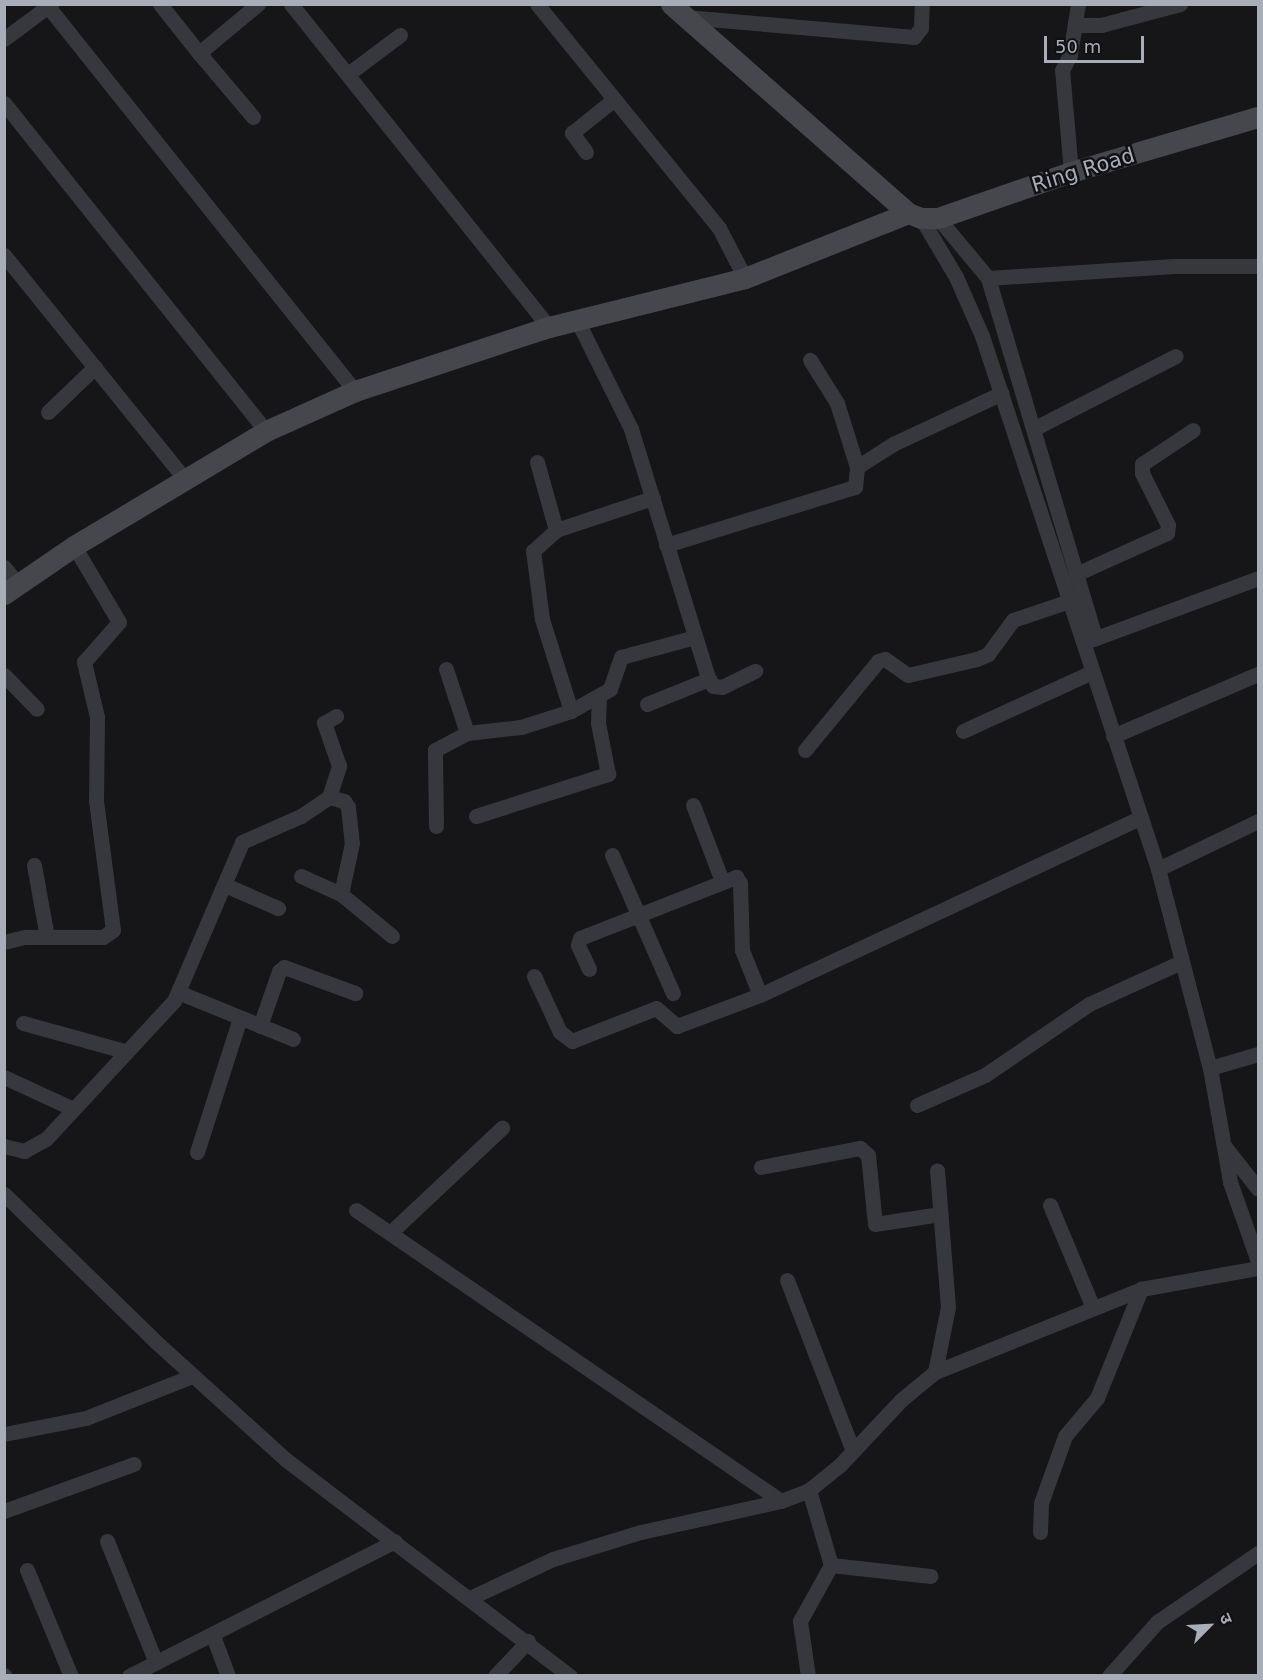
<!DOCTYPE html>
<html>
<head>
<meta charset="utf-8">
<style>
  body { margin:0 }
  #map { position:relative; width:1263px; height:1680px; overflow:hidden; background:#161618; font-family:"DejaVu Sans","Noto Sans Devanagari",sans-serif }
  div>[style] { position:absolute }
  .street>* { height:15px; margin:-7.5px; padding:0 7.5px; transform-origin:7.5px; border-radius:7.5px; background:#37383d }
  .secondary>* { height:21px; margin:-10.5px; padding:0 10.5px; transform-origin:10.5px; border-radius:10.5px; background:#45474d }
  span { translate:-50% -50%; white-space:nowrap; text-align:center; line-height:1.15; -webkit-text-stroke:5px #111113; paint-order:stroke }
  .street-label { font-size:21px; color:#a8adb8 }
  .frame { position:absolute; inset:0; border:6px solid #a8adb8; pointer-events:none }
  .north { position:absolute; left:1179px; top:1596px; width:60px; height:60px; -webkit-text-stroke:4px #111113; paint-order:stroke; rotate:66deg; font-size:16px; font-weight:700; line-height:24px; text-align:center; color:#a8adb8 }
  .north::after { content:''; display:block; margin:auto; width:21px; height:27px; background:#a8adb8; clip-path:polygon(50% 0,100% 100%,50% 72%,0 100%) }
  .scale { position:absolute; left:1044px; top:36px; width:100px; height:27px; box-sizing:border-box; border:3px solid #a8adb8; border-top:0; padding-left:8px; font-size:18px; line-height:21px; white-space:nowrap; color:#a8adb8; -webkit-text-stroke:4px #111113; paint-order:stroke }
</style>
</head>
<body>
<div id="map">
  <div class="street">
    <div style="left:46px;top:4px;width:495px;rotate:51.4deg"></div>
    <div style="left:160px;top:4px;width:63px;rotate:51.5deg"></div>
    <div style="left:291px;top:4px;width:413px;rotate:51.4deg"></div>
    <div style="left:537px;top:4px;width:289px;rotate:50.9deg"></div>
    <div style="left:719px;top:228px;width:56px;rotate:62.5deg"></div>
    <div style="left:686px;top:17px;width:229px;rotate:5deg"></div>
    <div style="left:914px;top:37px;width:11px;rotate:-52deg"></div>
    <div style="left:921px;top:28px;width:24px;rotate:-88deg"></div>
    <div style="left:1075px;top:25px;width:26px"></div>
    <div style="left:1101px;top:25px;width:82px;rotate:-14.9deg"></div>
    <div style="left:4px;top:39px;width:59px;rotate:-36.7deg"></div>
    <div style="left:348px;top:74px;width:65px;rotate:-36.9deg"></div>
    <div style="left:4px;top:103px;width:420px;rotate:51.4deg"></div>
    <div style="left:253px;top:117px;width:84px;rotate:-130.2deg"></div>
    <div style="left:199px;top:53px;width:77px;rotate:-39.7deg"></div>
    <div style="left:586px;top:152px;width:24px;rotate:-126deg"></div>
    <div style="left:572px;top:133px;width:53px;rotate:-38.8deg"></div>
    <div style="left:1071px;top:172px;width:102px;rotate:-95deg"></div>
    <div style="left:1062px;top:70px;width:17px;rotate:-62deg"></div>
    <div style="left:1070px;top:55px;width:52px;rotate:-81.1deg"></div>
    <div style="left:921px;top:218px;width:69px;rotate:59.3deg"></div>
    <div style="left:956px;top:277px;width:64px;rotate:66.2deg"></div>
    <div style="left:982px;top:336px;width:561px;rotate:71.73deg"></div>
    <div style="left:1158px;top:869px;width:206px;rotate:75.4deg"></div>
    <div style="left:1210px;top:1068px;width:116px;rotate:80deg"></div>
    <div style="left:1230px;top:1182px;width:84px;rotate:70.5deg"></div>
    <div style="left:938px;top:218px;width:78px;rotate:50.2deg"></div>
    <div style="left:988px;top:278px;width:186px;rotate:-3.7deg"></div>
    <div style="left:1174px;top:266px;width:84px"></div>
    <div style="left:4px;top:255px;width:288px;rotate:51.1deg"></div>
    <div style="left:988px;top:278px;width:376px;rotate:73.4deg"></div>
    <div style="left:577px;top:320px;width:122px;rotate:63.6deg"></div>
    <div style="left:631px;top:429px;width:261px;rotate:72.8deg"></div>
    <div style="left:708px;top:678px;width:9px;rotate:58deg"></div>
    <div style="left:713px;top:686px;width:9px;rotate:6deg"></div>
    <div style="left:722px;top:687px;width:37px;rotate:-26deg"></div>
    <div style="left:48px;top:412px;width:65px;rotate:-43.8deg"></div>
    <div style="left:1035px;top:428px;width:158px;rotate:-27.1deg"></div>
    <div style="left:537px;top:462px;width:71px;rotate:74.4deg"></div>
    <div style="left:556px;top:530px;width:102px;rotate:-18.3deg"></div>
    <div style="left:857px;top:467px;width:43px;rotate:-32.6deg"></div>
    <div style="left:893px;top:444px;width:120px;rotate:-25.1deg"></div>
    <div style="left:666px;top:545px;width:198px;rotate:-17.1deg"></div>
    <div style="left:855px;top:487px;width:20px;rotate:-84deg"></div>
    <div style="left:857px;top:467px;width:67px;rotate:-107.4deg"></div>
    <div style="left:837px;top:403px;width:51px;rotate:-122.1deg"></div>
    <div style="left:4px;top:567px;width:21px;rotate:51deg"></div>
    <div style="left:1076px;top:574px;width:100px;rotate:-24.3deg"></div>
    <div style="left:1167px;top:533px;width:8px;rotate:-83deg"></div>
    <div style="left:1168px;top:525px;width:58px;rotate:-116.6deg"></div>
    <div style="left:1142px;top:473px;width:9px;rotate:-90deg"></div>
    <div style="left:1142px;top:464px;width:61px;rotate:-33.7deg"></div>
    <div style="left:1088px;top:641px;width:181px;rotate:-20.3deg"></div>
    <div style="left:446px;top:669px;width:67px;rotate:71.8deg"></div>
    <div style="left:4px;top:675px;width:47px;rotate:45.9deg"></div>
    <div style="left:647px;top:704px;width:67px;rotate:-22deg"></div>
    <div style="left:571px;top:711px;width:45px;rotate:-29.4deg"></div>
    <div style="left:610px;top:689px;width:34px;rotate:-71deg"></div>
    <div style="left:621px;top:657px;width:73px;rotate:-15deg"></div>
    <div style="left:963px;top:731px;width:142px;rotate:-24.6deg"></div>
    <div style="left:1113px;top:736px;width:158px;rotate:-23.2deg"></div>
    <div style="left:805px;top:750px;width:115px;rotate:-50.6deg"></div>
    <div style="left:878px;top:661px;width:7px;rotate:-16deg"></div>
    <div style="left:885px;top:659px;width:28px;rotate:35deg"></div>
    <div style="left:908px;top:675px;width:71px;rotate:-13.1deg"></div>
    <div style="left:977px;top:659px;width:12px;rotate:-24deg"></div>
    <div style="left:988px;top:654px;width:42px;rotate:-53.7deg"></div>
    <div style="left:1013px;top:620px;width:59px;rotate:-18.7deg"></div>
    <div style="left:329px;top:797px;width:16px;rotate:15deg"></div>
    <div style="left:344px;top:801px;width:7px;rotate:56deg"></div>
    <div style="left:348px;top:807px;width:36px;rotate:84deg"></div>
    <div style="left:352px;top:843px;width:52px;rotate:102.2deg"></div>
    <div style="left:341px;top:894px;width:66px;rotate:39.5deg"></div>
    <div style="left:693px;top:805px;width:81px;rotate:69.1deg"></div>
    <div style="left:476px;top:816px;width:139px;rotate:-17.7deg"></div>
    <div style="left:608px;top:774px;width:52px;rotate:-101.1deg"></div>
    <div style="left:598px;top:723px;width:25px;rotate:-88deg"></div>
    <div style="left:436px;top:826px;width:76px;rotate:-90.8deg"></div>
    <div style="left:435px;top:750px;width:36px;rotate:-28deg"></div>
    <div style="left:467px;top:733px;width:54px;rotate:-6.3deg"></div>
    <div style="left:521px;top:727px;width:52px;rotate:-17.7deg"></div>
    <div style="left:571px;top:711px;width:96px;rotate:-107.5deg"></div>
    <div style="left:542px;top:619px;width:69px;rotate:-97.5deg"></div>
    <div style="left:533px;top:551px;width:31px;rotate:-42deg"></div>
    <div style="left:612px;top:855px;width:151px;rotate:66.2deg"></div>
    <div style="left:34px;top:865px;width:73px;rotate:79.8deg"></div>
    <div style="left:1158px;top:869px;width:111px;rotate:-25.6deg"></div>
    <div style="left:301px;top:876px;width:44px;rotate:24.2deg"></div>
    <div style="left:225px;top:885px;width:58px;rotate:23.5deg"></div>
    <div style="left:4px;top:942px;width:21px;rotate:-14deg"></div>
    <div style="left:24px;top:937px;width:79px"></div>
    <div style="left:103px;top:937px;width:12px;rotate:-35deg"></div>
    <div style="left:113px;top:930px;width:130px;rotate:-97.5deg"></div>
    <div style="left:96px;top:801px;width:84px;rotate:-89.3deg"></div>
    <div style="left:97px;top:717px;width:57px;rotate:-103.3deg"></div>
    <div style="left:84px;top:662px;width:53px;rotate:-48.8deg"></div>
    <div style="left:119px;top:622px;width:88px;rotate:-120.6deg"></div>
    <div style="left:589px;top:969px;width:26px;rotate:-115deg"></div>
    <div style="left:578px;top:945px;width:7px;rotate:-74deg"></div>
    <div style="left:580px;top:938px;width:168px;rotate:-21.4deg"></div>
    <div style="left:736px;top:877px;width:7px;rotate:56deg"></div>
    <div style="left:740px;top:883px;width:67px;rotate:88.3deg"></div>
    <div style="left:742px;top:950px;width:48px;rotate:68.2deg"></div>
    <div style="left:760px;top:995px;width:418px;rotate:-25deg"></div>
    <div style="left:534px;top:976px;width:62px;rotate:65.1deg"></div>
    <div style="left:560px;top:1032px;width:15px;rotate:37deg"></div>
    <div style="left:572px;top:1041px;width:90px;rotate:-21.4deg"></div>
    <div style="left:656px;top:1008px;width:28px;rotate:41deg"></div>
    <div style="left:677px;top:1026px;width:89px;rotate:-20.5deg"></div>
    <div style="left:178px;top:992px;width:124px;rotate:22.2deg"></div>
    <div style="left:23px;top:1023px;width:106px;rotate:15.4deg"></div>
    <div style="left:260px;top:1026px;width:58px;rotate:-70.9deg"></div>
    <div style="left:279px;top:971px;width:6px;rotate:-39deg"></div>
    <div style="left:284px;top:967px;width:76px;rotate:20.1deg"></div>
    <div style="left:1210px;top:1068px;width:50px;rotate:-16.3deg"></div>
    <div style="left:4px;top:1077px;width:74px;rotate:24.8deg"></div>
    <div style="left:917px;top:1105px;width:74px;rotate:-23.8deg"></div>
    <div style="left:985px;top:1075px;width:126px;rotate:-34.3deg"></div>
    <div style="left:1089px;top:1004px;width:101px;rotate:-24.5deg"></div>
    <div style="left:4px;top:1146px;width:21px;rotate:14deg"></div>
    <div style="left:24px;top:1151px;width:25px;rotate:-29deg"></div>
    <div style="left:46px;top:1139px;width:188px;rotate:-47.2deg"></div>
    <div style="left:174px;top:1001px;width:173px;rotate:-66.8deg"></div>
    <div style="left:242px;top:842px;width:64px;rotate:-23.8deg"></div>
    <div style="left:301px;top:816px;width:34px;rotate:-34deg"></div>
    <div style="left:329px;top:797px;width:33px;rotate:-72deg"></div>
    <div style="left:339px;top:766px;width:46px;rotate:-109.2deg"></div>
    <div style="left:324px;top:723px;width:14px;rotate:-30deg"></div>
    <div style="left:1225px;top:1147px;width:53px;rotate:51.8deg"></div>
    <div style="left:197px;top:1152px;width:141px;rotate:-72.2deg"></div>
    <div style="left:761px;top:1167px;width:101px;rotate:-10.9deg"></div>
    <div style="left:860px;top:1148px;width:11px;rotate:41deg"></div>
    <div style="left:868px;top:1155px;width:69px;rotate:84.2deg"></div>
    <div style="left:875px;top:1224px;width:66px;rotate:-8.7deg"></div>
    <div style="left:4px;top:1194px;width:211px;rotate:44.2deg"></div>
    <div style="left:155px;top:1341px;width:176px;rotate:42.2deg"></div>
    <div style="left:285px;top:1459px;width:358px;rotate:37.3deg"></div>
    <div style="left:1050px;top:1205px;width:112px;rotate:67.3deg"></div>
    <div style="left:356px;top:1210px;width:515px;rotate:34.4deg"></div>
    <div style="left:390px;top:1233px;width:154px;rotate:-43.2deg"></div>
    <div style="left:787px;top:1280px;width:183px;rotate:68.9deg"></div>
    <div style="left:935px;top:1372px;width:66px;rotate:-78.7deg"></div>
    <div style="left:948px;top:1307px;width:137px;rotate:-94.6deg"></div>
    <div style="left:4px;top:1434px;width:84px;rotate:-11deg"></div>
    <div style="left:86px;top:1418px;width:114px;rotate:-21.6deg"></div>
    <div style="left:809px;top:1490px;width:78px;rotate:73.7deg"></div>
    <div style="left:831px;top:1565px;width:100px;rotate:6.3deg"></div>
    <div style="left:4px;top:1511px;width:138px;rotate:-19.9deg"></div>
    <div style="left:1040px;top:1532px;width:29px;rotate:-88deg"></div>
    <div style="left:1041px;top:1503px;width:71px;rotate:-70.3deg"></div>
    <div style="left:1065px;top:1436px;width:50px;rotate:-49.9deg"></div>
    <div style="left:1097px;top:1398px;width:118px;rotate:-68deg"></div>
    <div style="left:107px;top:1541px;width:131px;rotate:68.1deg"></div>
    <div style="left:27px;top:1570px;width:115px;rotate:67.5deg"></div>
    <div style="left:470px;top:1598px;width:92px;rotate:-25.2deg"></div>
    <div style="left:553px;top:1559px;width:92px;rotate:-17.1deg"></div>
    <div style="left:641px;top:1532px;width:143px;rotate:-12.5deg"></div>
    <div style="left:781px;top:1501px;width:30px;rotate:-21deg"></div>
    <div style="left:809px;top:1490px;width:40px;rotate:-39deg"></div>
    <div style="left:840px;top:1465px;width:89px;rotate:-46.8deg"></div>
    <div style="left:901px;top:1400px;width:44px;rotate:-39.5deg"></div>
    <div style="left:935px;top:1372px;width:222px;rotate:-21.9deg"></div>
    <div style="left:1141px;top:1289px;width:119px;rotate:-10.2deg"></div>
    <div style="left:213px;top:1636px;width:43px;rotate:69.4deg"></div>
    <div style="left:4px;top:1675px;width:1px;rotate:45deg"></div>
    <div style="left:129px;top:1676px;width:298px;rotate:-26.9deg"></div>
    <div style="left:495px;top:1676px;width:48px;rotate:-46.7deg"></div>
    <div style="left:808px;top:1676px;width:56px;rotate:-98.3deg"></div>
    <div style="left:800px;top:1621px;width:64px;rotate:-61deg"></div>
    <div style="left:1109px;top:1676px;width:72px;rotate:-48.4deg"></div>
    <div style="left:1157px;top:1622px;width:122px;rotate:-34.3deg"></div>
  </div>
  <div class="secondary">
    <div style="left:671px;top:4px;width:316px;rotate:41.4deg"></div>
    <div style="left:908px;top:213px;width:14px;rotate:21deg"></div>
    <div style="left:921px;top:218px;width:17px"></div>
    <div style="left:938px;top:218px;width:141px;rotate:-19.1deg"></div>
    <div style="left:1071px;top:172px;width:195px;rotate:-16.4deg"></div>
    <div style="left:4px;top:594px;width:85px;rotate:-34.4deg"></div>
    <div style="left:74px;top:546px;width:224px;rotate:-30.9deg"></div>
    <div style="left:266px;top:431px;width:98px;rotate:-24.2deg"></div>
    <div style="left:355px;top:391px;width:204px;rotate:-18.3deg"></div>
    <div style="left:549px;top:327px;width:202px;rotate:-14deg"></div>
    <div style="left:745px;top:278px;width:175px;rotate:-21.7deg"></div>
  </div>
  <div class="street-label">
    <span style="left:1083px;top:170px;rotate:-17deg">Ring Road</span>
  </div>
  <div class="frame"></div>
  <div class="north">उ</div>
  <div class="scale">50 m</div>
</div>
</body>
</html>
